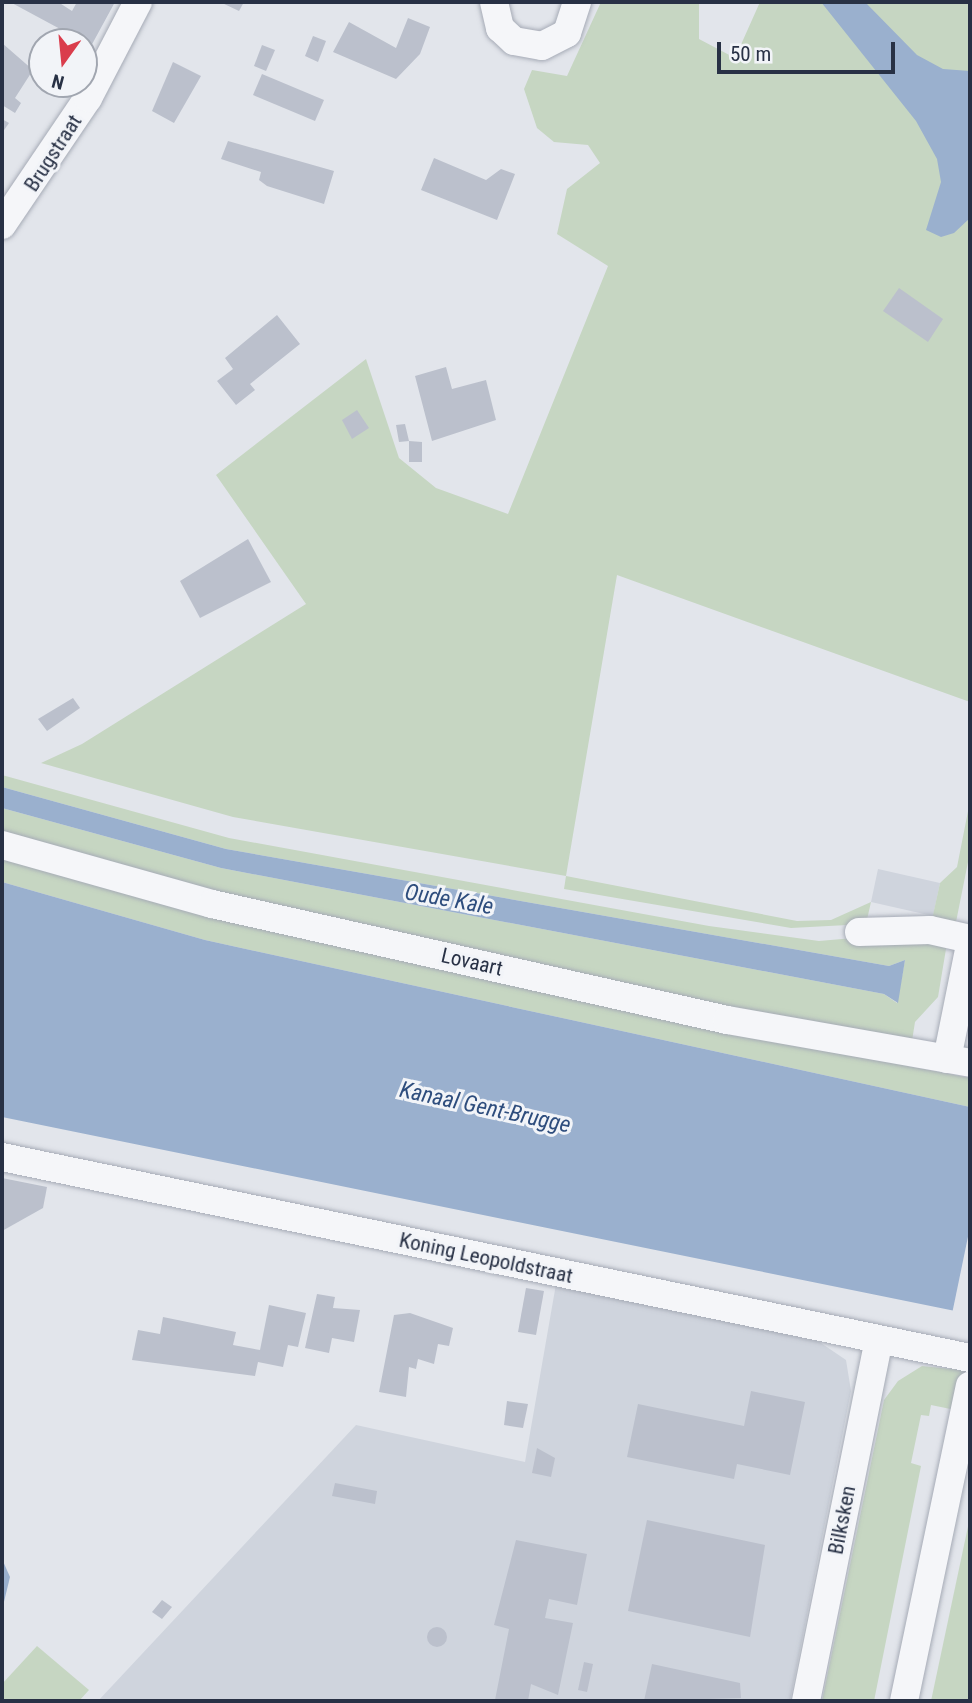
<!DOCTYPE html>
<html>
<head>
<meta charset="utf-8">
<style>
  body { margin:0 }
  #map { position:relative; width:972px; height:1703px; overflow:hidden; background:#e2e5eb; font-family:"Roboto Condensed",sans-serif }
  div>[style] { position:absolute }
  .built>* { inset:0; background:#cfd4dd }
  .green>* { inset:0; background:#c6d6c2 }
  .water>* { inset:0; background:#9ab0ce }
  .pier>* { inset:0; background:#e2e5eb }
  .building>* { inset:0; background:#bbc0cc }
  .round { border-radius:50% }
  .roads { filter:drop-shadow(0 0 2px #a6abb6) drop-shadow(0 0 2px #a6abb6) }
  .minor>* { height:28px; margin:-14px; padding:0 14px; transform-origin:14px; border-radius:14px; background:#f5f6f9 }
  span { translate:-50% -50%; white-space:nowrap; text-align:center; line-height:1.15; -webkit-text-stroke:6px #f2f4f8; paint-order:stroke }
  .street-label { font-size:21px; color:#283145 }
  .water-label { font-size:23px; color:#2e4d7d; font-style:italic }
  .frame { position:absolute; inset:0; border:4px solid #283145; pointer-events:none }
  .north { position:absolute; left:28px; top:28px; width:70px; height:70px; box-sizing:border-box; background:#f2f4f8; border:2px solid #a1a6b0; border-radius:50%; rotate:195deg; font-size:19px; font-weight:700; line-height:28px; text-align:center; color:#283145 }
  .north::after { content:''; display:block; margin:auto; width:24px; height:32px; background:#da3d4c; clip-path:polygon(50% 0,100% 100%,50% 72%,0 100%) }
  .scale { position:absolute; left:717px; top:42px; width:178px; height:32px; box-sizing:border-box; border:4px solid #283145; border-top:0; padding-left:9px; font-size:21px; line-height:24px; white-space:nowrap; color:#283145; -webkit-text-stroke:5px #f2f4f8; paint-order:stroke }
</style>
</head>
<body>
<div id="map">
  <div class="built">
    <div style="clip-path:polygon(878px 869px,940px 883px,933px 916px,871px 902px)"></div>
    <div style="clip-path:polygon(556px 1284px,818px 1341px,846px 1360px,851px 1391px,790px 1701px,98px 1701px,356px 1425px,525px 1462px)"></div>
  </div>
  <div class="green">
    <div style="clip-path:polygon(601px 2px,699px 2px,699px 39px,735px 58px,760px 2px,970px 2px,970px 702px,617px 575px,566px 876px,797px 921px,831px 920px,871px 902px,866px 924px,791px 928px,564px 889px,566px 876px,233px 817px,41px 763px,82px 744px,306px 604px,216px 475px,366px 359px,399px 458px,436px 488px,508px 514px,608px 266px,557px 234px,567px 189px,600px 163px,588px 145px,554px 142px,537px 128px,524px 89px,532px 70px,567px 76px)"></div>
    <div style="clip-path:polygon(2px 775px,229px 838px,709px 926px,819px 941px,865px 937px,902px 945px,918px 934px,947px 943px,938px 997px,915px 1022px,908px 1066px,970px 1078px,970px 1107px,205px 940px,2px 882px,2px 808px,221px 868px,884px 994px,897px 1003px,905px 960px,889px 966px,226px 849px,2px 787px)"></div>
    <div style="clip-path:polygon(970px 801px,970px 852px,956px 922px,931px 924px,940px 883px,957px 867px)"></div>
    <div style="clip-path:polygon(922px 1366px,970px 1371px,970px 1413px,931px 1405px,929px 1416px,921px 1415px,911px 1463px,921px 1466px,874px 1701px,822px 1701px,884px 1400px,898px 1381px)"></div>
    <div style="clip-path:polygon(970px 1517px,970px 1701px,931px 1701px)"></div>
    <div style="clip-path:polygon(37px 1646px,89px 1690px,79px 1701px,2px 1701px,2px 1684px)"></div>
  </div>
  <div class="water">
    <div style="clip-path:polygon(821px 2px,865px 2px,917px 55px,943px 69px,970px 71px,970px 218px,954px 233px,941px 237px,926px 230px,941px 182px,937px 159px,916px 121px)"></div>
    <div style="clip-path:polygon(2px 787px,226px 849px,889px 966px,905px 960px,898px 1003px,884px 994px,221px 868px,2px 808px)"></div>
    <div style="clip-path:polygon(2px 882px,205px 940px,970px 1107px,970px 1314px,2px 1117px)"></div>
    <div style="clip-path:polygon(2px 1559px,10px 1577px,2px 1610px)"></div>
  </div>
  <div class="pier">
    <div style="clip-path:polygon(970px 1227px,970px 1317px,952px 1314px)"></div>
  </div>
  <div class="building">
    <div style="clip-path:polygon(10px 2px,58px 2px,72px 11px,77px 2px,115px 2px,84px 59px,84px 42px,56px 42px,62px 30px)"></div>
    <div style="clip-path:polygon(220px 2px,244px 2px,239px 11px)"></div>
    <div style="clip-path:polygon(408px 18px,430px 27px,420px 54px,396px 79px,333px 52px,349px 22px,396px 48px)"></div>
    <div style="clip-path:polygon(313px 36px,326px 41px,318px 62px,305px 56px)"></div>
    <div style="clip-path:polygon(2px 43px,33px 70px,15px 98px,21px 103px,15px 113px,2px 105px)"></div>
    <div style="clip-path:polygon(262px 45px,275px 50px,266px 71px,254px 66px)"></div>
    <div style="clip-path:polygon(173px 62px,201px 76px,174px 123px,152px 111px)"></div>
    <div style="clip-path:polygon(262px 74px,324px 100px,315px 121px,253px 95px)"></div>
    <div style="clip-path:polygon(2px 119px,9px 123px,2px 133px)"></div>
    <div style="clip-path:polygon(228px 141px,334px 171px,324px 204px,267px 186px,259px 180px,261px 172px,221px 159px)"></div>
    <div style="clip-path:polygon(434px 158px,486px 180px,501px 169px,515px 174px,497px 220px,421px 190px)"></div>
    <div style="clip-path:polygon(899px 288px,943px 319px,928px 342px,883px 311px)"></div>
    <div style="clip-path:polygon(277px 315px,300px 344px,250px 384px,255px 390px,236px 405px,217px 381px,233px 369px,225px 358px)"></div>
    <div style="clip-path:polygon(446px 367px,452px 389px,486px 380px,496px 420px,432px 441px,415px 376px)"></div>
    <div style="clip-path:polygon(357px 410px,369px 428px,352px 439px,342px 420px)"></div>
    <div style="clip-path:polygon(405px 424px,409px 441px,422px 442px,422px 462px,409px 462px,409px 441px,399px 442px,396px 425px)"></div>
    <div style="clip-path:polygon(248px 539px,271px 582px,200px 618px,180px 581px)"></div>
    <div style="clip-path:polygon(73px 698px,80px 708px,47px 731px,38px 719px)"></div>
    <div style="clip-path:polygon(2px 1178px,47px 1187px,43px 1208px,2px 1231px)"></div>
    <div style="clip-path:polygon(526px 1288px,544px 1291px,536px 1335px,518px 1332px)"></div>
    <div style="clip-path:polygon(317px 1294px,335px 1297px,333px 1308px,360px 1310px,354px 1342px,332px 1338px,329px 1353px,305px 1348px)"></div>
    <div style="clip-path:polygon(269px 1305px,306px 1313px,298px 1347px,288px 1345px,283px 1367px,258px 1362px,255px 1376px,132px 1360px,138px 1330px,160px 1334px,163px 1317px,236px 1332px,233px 1345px,260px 1350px)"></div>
    <div style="clip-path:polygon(410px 1313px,453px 1328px,449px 1346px,438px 1344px,434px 1364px,418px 1359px,416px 1369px,409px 1367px,406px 1397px,379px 1392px,394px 1315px)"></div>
    <div style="clip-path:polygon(751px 1391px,805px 1402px,790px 1475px,737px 1464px,734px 1479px,627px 1457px,638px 1404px,744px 1426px)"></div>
    <div style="clip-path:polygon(507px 1401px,528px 1404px,523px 1428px,504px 1425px)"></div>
    <div style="clip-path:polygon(537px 1448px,555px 1458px,551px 1477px,532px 1473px)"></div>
    <div style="clip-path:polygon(335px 1483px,377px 1491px,375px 1504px,332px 1496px)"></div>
    <div style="clip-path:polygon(647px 1520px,765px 1545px,750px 1637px,628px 1611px)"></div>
    <div style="clip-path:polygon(516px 1540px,587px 1554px,577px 1605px,549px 1599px,545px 1618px,573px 1623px,558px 1695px,531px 1684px,528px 1701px,502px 1701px,495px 1700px,509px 1629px,494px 1625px)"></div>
    <div style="clip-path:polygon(162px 1600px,172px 1607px,162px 1619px,152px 1612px)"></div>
    <div class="round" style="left:427px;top:1627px;width:20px;height:20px"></div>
    <div style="clip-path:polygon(584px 1662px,593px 1664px,587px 1692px,578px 1690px)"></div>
    <div style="clip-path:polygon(652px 1664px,740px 1683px,741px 1698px,644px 1701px)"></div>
  </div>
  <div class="roads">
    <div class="minor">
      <div style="left:494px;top:2px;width:27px;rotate:77deg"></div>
      <div style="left:500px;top:28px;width:19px;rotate:43deg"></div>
      <div style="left:514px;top:41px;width:28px;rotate:10deg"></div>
      <div style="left:542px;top:46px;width:28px;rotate:-27deg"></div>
      <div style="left:567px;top:33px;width:33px;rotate:-72deg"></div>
      <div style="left:2px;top:225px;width:153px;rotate:-55.9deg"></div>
      <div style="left:88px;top:98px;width:108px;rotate:-62.5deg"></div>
      <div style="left:2px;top:845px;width:218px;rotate:15.7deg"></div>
      <div style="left:212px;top:904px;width:528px;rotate:12.69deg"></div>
      <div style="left:727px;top:1020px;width:247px;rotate:10deg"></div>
      <div style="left:859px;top:932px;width:71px;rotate:-1.6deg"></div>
      <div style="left:930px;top:930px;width:41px;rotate:12.7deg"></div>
      <div style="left:947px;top:1059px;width:116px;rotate:-78.6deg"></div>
      <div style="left:2px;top:1157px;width:989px;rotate:11.73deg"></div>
      <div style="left:806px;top:1701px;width:368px;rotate:-78.6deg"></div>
      <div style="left:904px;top:1701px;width:322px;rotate:-78.2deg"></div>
    </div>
  </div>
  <div class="street-label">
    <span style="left:53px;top:153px;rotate:-57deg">Brugstraat</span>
    <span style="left:472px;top:962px;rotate:13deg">Lovaart</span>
    <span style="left:486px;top:1258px;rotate:12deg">Koning Leopoldstraat</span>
    <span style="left:842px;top:1520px;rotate:-79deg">Bilksken</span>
  </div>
  <div class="water-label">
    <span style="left:449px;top:900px;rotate:10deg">Oude Kale</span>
    <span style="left:485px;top:1108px;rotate:12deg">Kanaal Gent-Brugge</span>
  </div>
  <div class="frame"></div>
  <div class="north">N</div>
  <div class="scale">50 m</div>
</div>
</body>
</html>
